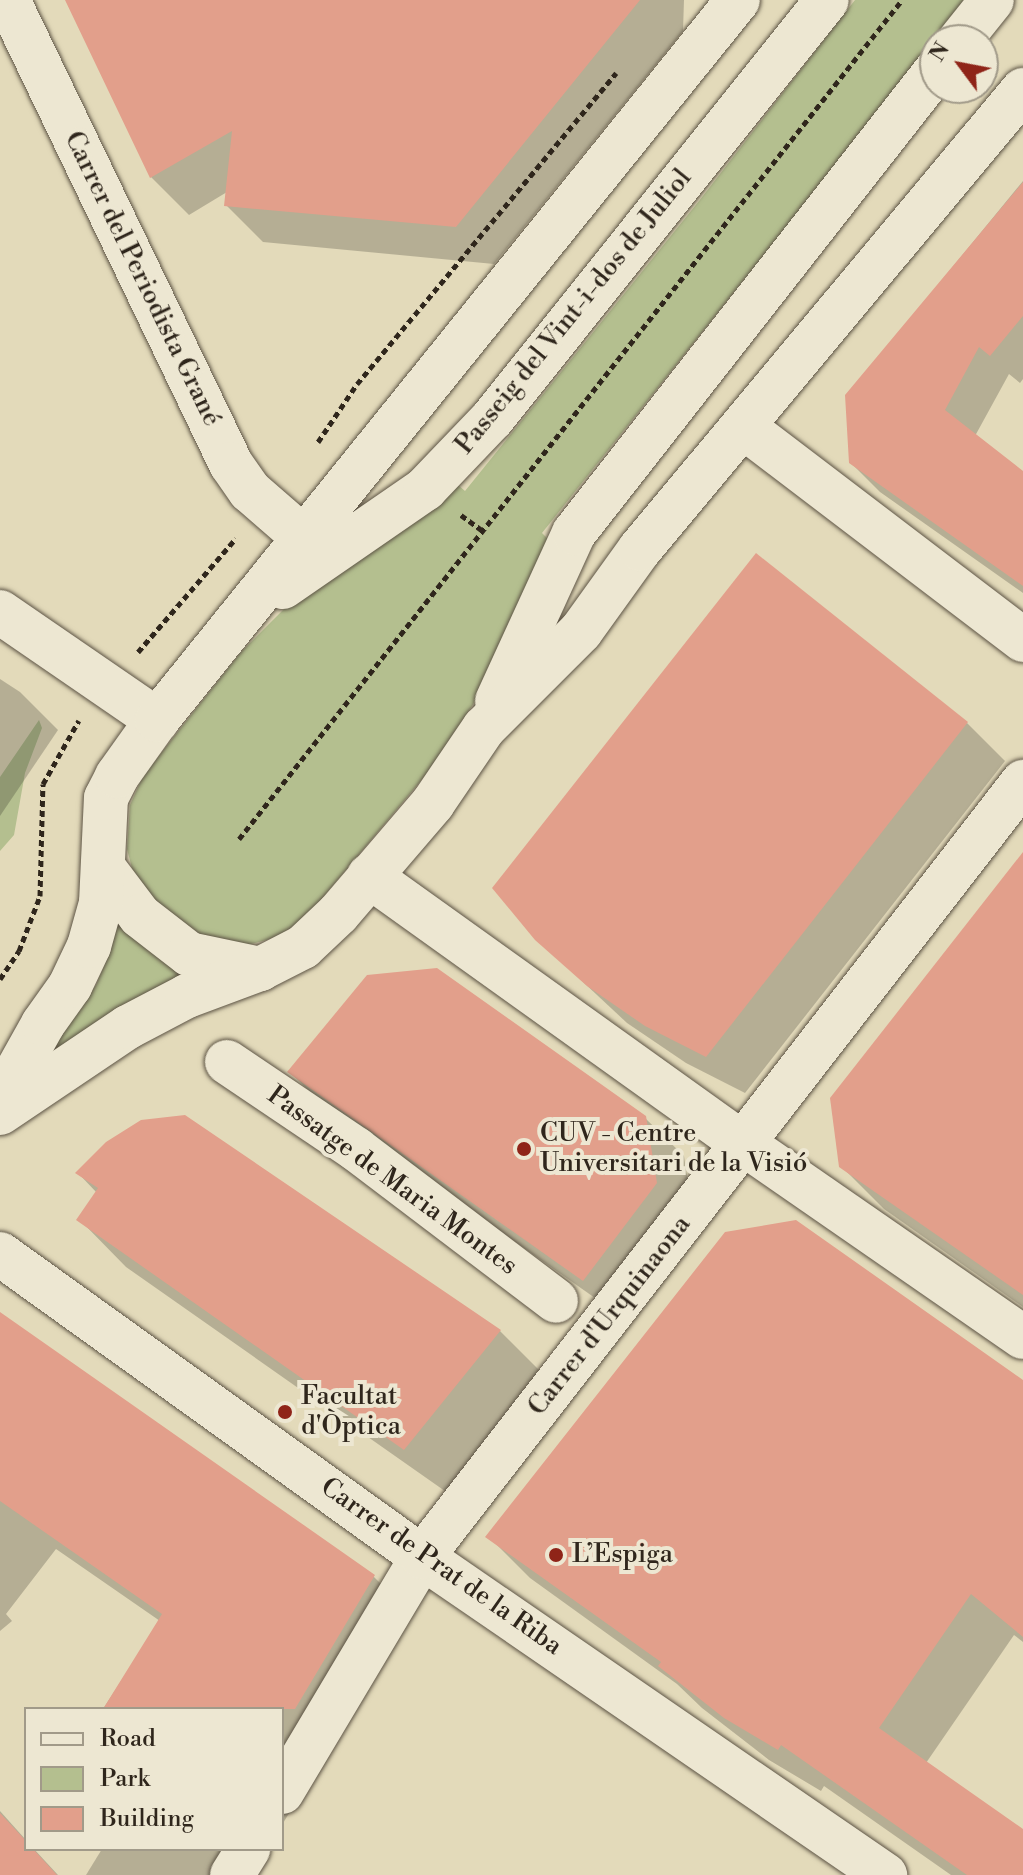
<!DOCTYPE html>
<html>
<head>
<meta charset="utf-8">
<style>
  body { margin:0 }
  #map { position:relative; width:1023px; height:1875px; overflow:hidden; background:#e3daba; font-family:"Libre Bodoni",serif }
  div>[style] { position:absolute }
  .green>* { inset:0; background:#b4bf8f }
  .shadow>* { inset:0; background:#0003 }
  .building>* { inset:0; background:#e29f8b }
  .path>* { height:5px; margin-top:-2.5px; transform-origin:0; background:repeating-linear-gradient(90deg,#2f261c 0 6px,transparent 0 10px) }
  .roads { filter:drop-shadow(0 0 2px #5c5344) drop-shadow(0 0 2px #5c5344) }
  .street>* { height:44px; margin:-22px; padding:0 22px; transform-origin:22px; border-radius:22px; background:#ede7d2 }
  .secondary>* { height:44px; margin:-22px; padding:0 22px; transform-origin:22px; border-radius:22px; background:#ede7d2 }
  .dots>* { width:22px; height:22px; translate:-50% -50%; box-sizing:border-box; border:4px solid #ede7d2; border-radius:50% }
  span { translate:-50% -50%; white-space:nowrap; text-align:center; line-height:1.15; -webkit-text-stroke:8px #ede7d2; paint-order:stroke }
  .street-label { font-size:26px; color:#2f261c }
  .poi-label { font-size:26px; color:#2f261c }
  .left { translate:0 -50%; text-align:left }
  .legend { position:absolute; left:24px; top:1707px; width:260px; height:144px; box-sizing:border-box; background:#ede7d2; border:2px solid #a19a89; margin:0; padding:10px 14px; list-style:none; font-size:24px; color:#2f261c }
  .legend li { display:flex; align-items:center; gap:16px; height:40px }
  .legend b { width:40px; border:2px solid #a19a89 }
  .north { position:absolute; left:919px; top:24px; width:80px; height:80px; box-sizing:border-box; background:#ede7d2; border:2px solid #a19a89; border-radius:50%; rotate:302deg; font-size:22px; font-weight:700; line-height:32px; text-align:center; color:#2f261c }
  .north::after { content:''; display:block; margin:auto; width:28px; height:36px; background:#8f2418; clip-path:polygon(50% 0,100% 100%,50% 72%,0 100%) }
</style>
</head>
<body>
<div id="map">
  <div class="green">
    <div style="clip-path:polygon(855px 0,967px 0,542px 533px,549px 540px,506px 646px,472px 706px,424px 777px,308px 915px,278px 937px,247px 945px,221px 944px,170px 924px,134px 876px,127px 849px,130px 805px,143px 776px,241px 652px,284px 609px,451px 479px,465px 491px,699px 201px)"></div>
    <div style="clip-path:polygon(39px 720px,42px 728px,25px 773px,14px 835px,0 851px,0 777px)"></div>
    <div style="clip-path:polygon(117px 920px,146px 949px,191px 974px,37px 1064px,96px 985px,111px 949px)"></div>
  </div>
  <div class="shadow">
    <div style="clip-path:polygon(67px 0,684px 0,683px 31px,494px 264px,263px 242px,226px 205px,227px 192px,189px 215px,151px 177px)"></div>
    <div style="clip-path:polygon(1023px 181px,1023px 379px,1020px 383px,1009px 374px,975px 436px,1023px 472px,1023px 593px,880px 492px,850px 462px,847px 396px)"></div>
    <div style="clip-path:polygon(0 679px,20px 692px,58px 730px,0 816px)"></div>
    <div style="clip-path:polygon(967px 723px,1005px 761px,745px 1093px,686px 1063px,627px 1023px,537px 939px)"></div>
    <div style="clip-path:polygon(1023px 855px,1023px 1307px,884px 1209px,841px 1166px)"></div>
    <div style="clip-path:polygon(290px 1072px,645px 1118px,684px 1156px,694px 1221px,622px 1317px,328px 1110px)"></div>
    <div style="clip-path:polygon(78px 1173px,500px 1331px,547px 1378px,452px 1496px,126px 1267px,79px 1219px,97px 1193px)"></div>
    <div style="clip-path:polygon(0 1315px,373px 1576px,409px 1612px,282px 1825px,282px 1709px,103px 1709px,160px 1621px,56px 1549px,6px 1614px,12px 1621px,0 1631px)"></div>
    <div style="clip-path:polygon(1023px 1381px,1023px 1642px,1014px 1635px,926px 1763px,1023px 1832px,1023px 1875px,951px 1875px,824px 1786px,821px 1791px,769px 1760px,702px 1708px,677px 1684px,530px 1578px,488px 1536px)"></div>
    <div style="clip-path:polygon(0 1811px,26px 1840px,26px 1849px,34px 1849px,58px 1875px,0 1875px)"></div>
    <div style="clip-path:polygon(102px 1849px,268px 1849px,252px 1875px,86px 1875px)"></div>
  </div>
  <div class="building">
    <div style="clip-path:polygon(65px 0,640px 0,456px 227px,224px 206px,232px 131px,150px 178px)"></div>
    <div style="clip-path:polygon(1023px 182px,1023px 316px,990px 356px,979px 347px,945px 410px,1023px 471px,1023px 586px,849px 463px,845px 395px)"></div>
    <div style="clip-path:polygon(756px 553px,968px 722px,706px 1057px,645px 1026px,587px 986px,535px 940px,492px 888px)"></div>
    <div style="clip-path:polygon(1023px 852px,1023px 1295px,839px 1167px,830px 1098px)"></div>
    <div style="clip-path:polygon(437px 968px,646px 1116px,657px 1183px,583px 1281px,287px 1072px,367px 975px)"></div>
    <div style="clip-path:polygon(185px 1115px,501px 1330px,404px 1450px,76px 1220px,98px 1188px,75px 1173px,106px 1142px,141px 1120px)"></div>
    <div style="clip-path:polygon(796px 1220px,1023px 1380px,1023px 1637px,971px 1594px,879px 1728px,1023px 1829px,1023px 1875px,967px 1875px,781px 1745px,778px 1750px,724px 1718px,658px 1666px,661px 1662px,485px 1537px,725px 1232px)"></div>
    <div style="clip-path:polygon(0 1312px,375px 1575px,295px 1709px,103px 1709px,162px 1614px,0 1501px)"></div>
    <div style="clip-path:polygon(0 1813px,26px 1841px,26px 1849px,33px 1849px,57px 1875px,0 1875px)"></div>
  </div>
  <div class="path">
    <div style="left:318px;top:442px;width:70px;rotate:-56.1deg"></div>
    <div style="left:357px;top:384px;width:405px;rotate:-50.2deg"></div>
    <div style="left:461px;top:515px;width:27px;rotate:36deg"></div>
    <div style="left:138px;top:652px;width:150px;rotate:-49.3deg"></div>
    <div style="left:239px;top:839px;width:1069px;rotate:-51.68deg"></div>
    <div style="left:0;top:979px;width:34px;rotate:-56deg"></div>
    <div style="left:19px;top:951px;width:59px;rotate:-69.1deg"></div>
    <div style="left:40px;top:896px;width:112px;rotate:-88.5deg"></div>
    <div style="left:43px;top:784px;width:73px;rotate:-60.6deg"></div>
  </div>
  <div class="roads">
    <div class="street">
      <div style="left:8px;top:0;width:515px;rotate:64.33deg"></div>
      <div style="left:231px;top:464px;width:33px;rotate:55deg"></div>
      <div style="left:250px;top:491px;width:72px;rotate:41deg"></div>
      <div style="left:745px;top:428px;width:350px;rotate:37.3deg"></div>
      <div style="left:0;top:612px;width:191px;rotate:34.5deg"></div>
      <div style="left:369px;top:876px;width:461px;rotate:35.6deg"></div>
      <div style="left:744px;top:1144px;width:339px;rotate:34.7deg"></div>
      <div style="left:227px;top:1062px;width:156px;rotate:34deg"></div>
      <div style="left:356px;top:1149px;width:251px;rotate:37.2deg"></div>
      <div style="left:0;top:1254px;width:520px;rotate:35.68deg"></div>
      <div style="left:422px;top:1557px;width:562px;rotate:34.48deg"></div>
      <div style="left:282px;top:1792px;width:274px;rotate:-59.2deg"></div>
      <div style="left:422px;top:1557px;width:981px;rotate:-52.21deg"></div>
      <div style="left:232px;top:1875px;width:31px;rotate:-58deg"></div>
    </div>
    <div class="secondary">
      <div style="left:960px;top:40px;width:51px;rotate:-51.3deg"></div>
      <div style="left:283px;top:587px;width:173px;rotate:-34.6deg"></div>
      <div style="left:425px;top:489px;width:97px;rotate:-46.3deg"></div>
      <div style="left:492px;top:419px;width:536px;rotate:-51.36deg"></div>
      <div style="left:497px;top:701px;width:185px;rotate:-65.4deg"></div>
      <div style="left:574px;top:533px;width:586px;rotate:-51.94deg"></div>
      <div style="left:103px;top:867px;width:61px;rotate:52.9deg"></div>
      <div style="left:140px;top:916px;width:62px;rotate:37.8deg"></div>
      <div style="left:189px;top:954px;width:73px;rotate:11.9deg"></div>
      <div style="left:0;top:1101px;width:88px;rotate:-60.8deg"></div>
      <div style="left:43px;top:1024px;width:47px;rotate:-54.6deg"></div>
      <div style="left:70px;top:986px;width:44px;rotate:-64.6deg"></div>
      <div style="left:89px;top:946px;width:45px;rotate:-74.4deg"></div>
      <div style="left:101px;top:903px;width:105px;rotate:-87.3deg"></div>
      <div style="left:106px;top:798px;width:25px;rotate:-63deg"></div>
      <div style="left:117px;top:776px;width:69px;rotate:-54.5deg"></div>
      <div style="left:157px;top:720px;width:925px;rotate:-51.1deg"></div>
      <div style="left:0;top:1113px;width:154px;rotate:-33.9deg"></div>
      <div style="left:128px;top:1027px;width:67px;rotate:-27.7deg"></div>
      <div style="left:187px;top:996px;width:78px;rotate:-20.3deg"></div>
      <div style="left:260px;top:969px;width:48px;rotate:-27.1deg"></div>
      <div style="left:303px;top:947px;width:48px;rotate:-43.3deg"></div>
      <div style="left:338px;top:914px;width:146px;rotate:-49.4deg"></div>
      <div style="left:433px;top:803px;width:91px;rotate:-55.8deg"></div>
      <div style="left:484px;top:728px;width:137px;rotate:-45deg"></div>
      <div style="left:581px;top:631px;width:101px;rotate:-54.3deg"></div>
      <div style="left:640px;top:549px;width:598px;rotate:-50.16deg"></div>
    </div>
  </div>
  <div class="dots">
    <div style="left:524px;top:1149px;background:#8f2418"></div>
    <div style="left:285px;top:1412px;background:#8f2418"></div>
    <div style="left:556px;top:1555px;background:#8f2418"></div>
  </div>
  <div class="street-label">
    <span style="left:142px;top:279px;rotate:64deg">Carrer del Periodista Grané</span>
    <span style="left:574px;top:312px;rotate:-51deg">Passeig del Vint-i-dos de Juliol</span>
    <span style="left:392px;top:1181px;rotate:36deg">Passatge de Maria Montes</span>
    <span style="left:610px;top:1316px;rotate:-52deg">Carrer d'Urquinaona</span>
    <span style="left:441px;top:1567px;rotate:35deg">Carrer de Prat de la Riba</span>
  </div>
  <div class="poi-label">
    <span class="left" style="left:540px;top:1149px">CUV - Centre<br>Universitari de la Visió</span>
    <span class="left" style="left:301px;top:1412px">Facultat<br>d'Òptica</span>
    <span class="left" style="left:572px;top:1555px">L’Espiga</span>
  </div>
  <ul class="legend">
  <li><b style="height:10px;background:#ede7d2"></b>Road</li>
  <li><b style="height:22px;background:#b4bf8f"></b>Park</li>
  <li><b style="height:22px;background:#e29f8b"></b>Building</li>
  </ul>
  <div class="north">N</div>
</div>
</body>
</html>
